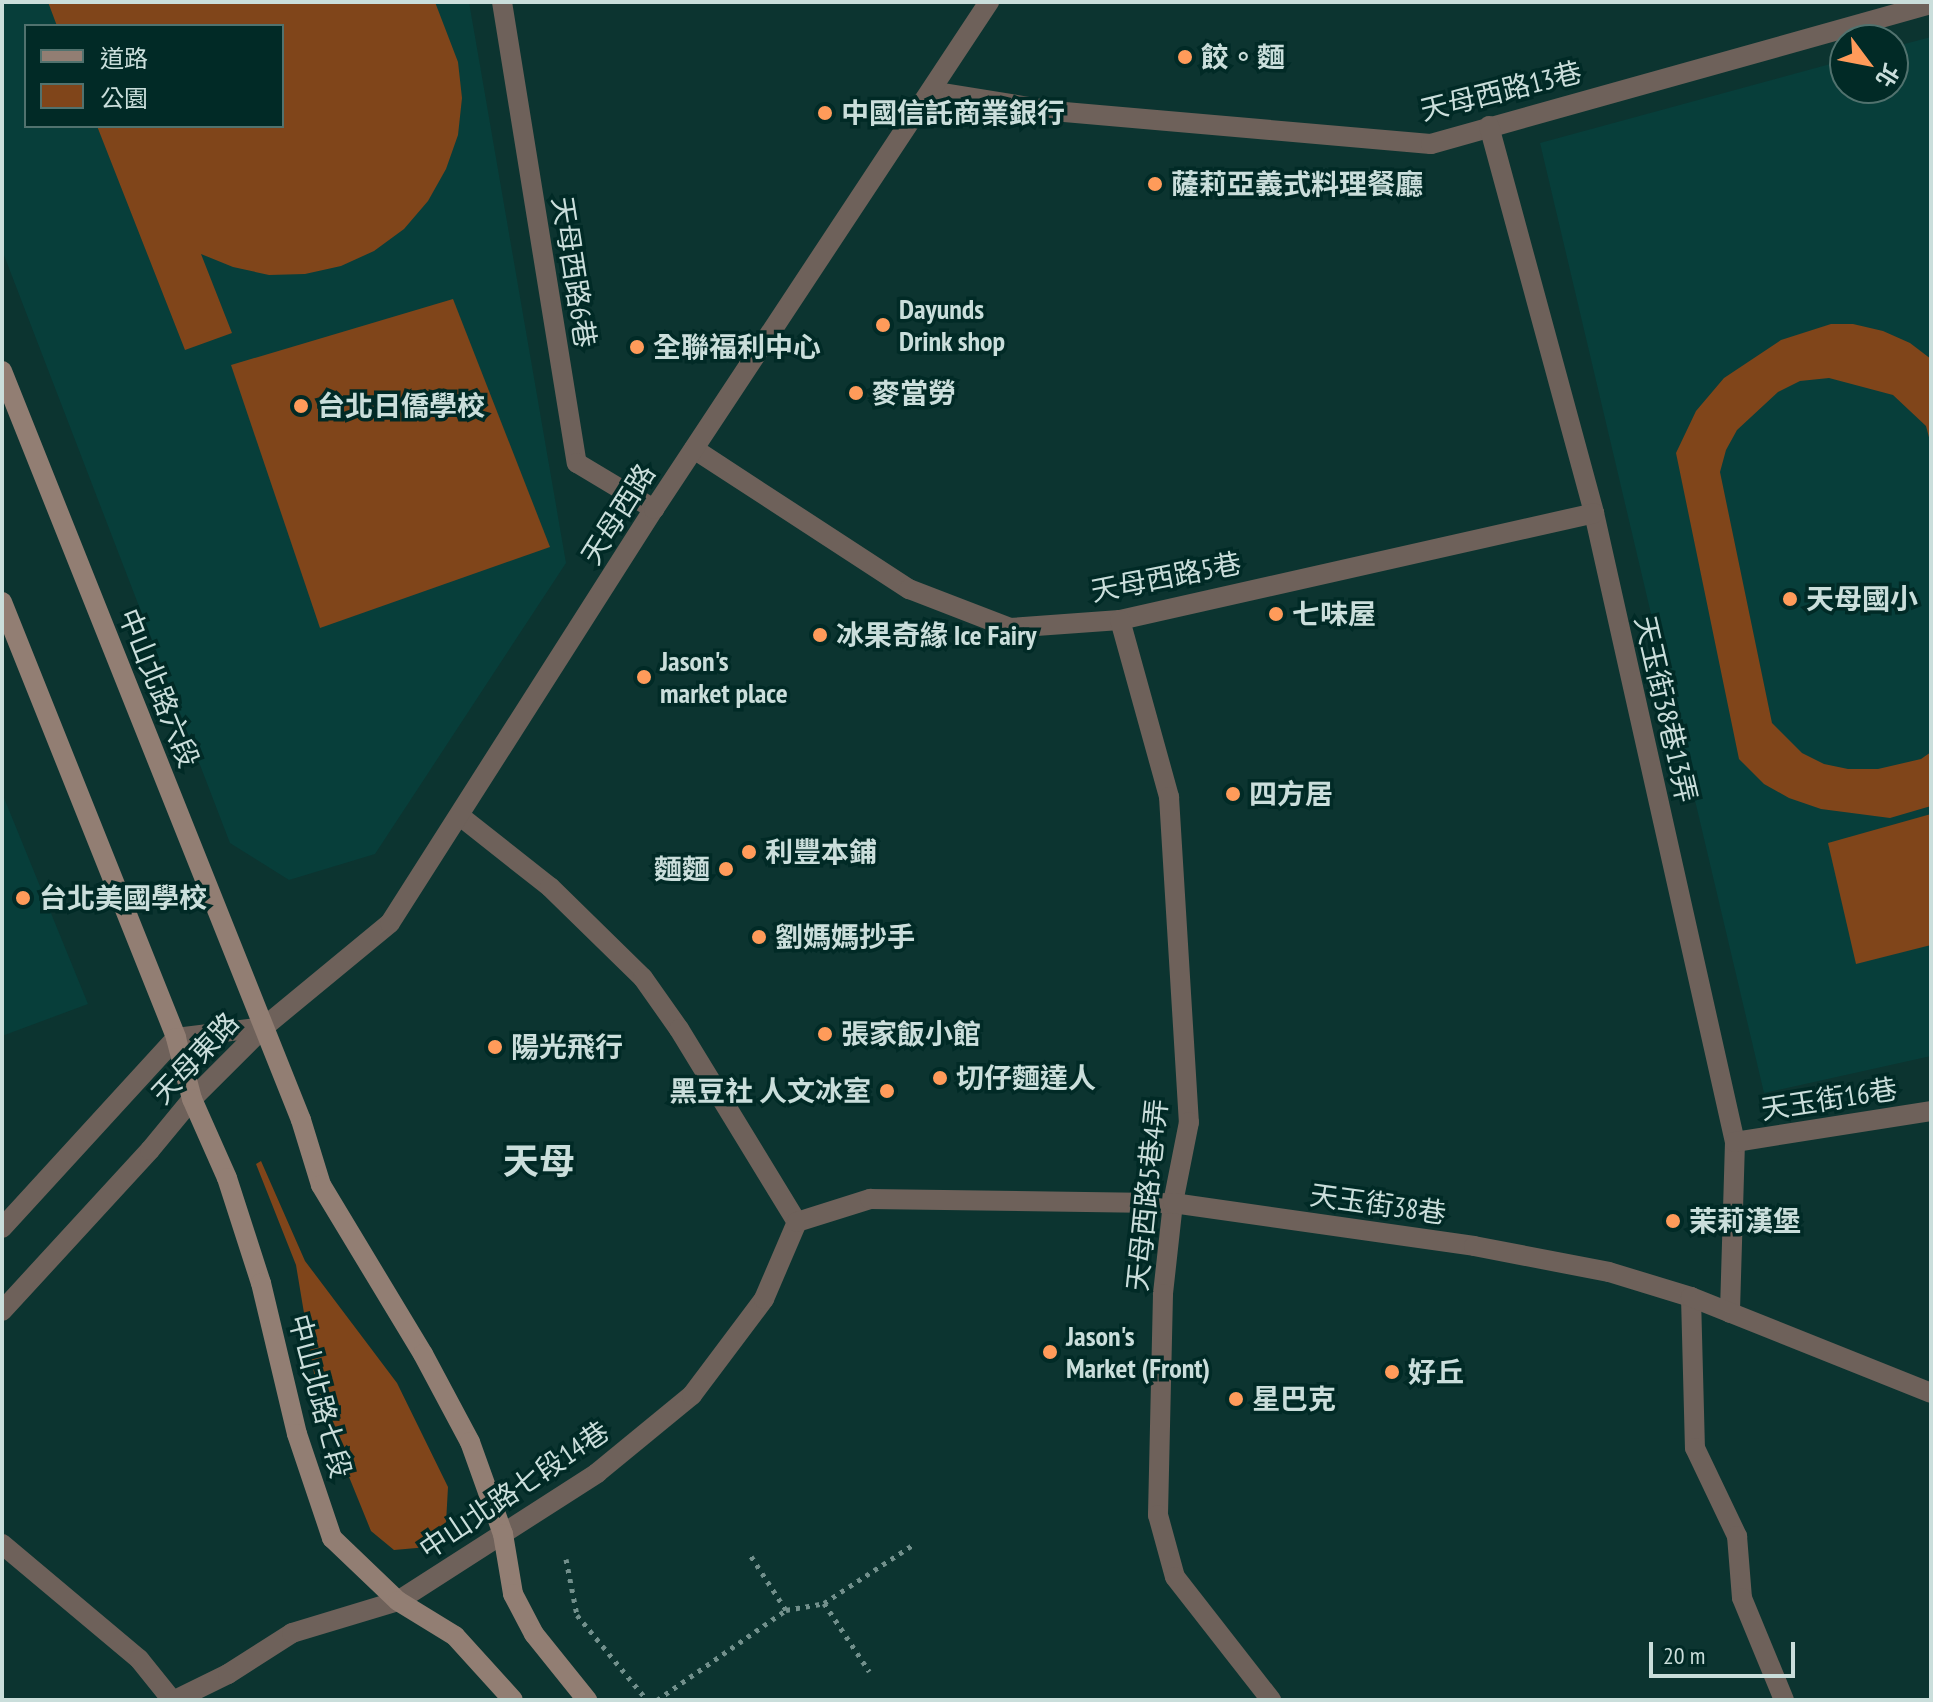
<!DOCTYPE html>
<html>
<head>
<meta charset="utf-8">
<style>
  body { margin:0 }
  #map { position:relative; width:1933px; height:1702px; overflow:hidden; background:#0c3430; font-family:"PT Sans Narrow","Noto Sans TC",sans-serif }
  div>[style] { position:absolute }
  .built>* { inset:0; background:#073e3a }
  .green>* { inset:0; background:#80451a }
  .path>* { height:5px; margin-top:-2.5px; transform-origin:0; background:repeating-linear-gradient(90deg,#72908c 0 4px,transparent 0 10px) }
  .service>* { height:20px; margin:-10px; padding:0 10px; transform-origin:10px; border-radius:10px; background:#6e615a }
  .minor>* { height:20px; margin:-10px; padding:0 10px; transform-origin:10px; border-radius:10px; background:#6e615a }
  .tertiary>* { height:20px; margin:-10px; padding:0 10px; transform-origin:10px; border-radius:10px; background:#6e615a }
  .secondary>* { height:20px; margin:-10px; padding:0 10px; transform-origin:10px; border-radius:10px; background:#927e73 }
  .dots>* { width:22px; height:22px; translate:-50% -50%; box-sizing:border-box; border:4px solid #012a26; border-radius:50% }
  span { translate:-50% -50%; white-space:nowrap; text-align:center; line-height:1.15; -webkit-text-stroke:7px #012a26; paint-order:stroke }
  .poi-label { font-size:28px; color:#cadedb; font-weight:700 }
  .left { translate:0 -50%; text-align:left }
  .right { translate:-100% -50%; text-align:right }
  .street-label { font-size:28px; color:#cadedb }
  .district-label { font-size:36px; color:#cadedb; font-weight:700 }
  .frame { position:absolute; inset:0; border:4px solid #cadedb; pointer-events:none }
  .legend { position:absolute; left:24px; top:24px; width:260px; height:104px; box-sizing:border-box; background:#012a26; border:2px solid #51726e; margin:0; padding:10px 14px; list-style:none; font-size:24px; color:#cadedb }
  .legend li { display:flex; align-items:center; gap:16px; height:40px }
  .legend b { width:40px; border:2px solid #51726e }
  .north { position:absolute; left:1829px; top:24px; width:80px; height:80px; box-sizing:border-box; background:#012a26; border:2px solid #51726e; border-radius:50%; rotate:122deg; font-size:22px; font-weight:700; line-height:32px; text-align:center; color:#cadedb }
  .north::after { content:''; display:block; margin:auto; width:28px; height:36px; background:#ff9b5a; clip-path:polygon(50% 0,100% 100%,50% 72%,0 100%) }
  .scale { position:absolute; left:1649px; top:1642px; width:146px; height:36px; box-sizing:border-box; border:4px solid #cadedb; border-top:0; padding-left:10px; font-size:24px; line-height:28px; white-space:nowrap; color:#cadedb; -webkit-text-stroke:6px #012a26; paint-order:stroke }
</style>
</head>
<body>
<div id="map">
  <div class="built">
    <div style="clip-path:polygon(evenodd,2px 2px,469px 2px,566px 563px,375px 854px,289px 880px,230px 843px,2px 250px,2px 2px,26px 26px,282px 26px,282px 126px,26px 126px,26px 26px)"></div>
    <div style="clip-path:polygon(1931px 37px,1931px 1056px,1764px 1093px,1540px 143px,1845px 60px,1845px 88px,1893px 88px,1893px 47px)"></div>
    <div style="clip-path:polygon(2px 793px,88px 1004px,2px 1036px)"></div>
  </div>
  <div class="green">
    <div style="clip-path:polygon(48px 2px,435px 2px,458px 62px,462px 98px,458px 135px,446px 169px,428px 201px,404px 229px,374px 251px,341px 266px,305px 274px,269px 275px,233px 267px,201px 254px,232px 333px,185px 350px,97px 126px,282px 126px,282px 26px,57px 26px)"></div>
    <div style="clip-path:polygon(453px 299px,550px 547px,320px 628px,231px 365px)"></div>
    <div style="clip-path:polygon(1831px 324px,1853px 324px,1883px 331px,1910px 343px,1931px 359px,1931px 445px,1926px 426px,1893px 395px,1829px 378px,1800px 381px,1778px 392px,1737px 430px,1726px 450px,1720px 472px,1772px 723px,1802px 753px,1824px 764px,1848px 769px,1878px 769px,1921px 759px,1931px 752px,1931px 806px,1890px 818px,1821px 809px,1789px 798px,1764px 784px,1739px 759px,1676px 453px,1696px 411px,1724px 378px,1781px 340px)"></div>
    <div style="clip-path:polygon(1931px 814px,1931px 945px,1856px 964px,1828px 843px)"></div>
    <div style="clip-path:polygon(261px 1161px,305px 1261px,397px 1383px,448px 1487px,446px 1523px,428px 1547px,394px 1550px,371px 1531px,319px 1403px,296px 1265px,256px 1164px)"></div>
  </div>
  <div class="path">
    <div style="left:566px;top:1559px;width:57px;rotate:78.9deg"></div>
    <div style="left:577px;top:1615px;width:110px;rotate:50.5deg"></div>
    <div style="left:824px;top:1603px;width:82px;rotate:56.5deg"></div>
    <div style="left:786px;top:1610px;width:39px;rotate:-10deg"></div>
    <div style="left:824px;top:1603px;width:108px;rotate:-33.2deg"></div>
    <div style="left:657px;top:1700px;width:157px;rotate:-34.9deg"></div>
    <div style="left:786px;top:1610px;width:68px;rotate:-123deg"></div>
  </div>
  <div class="service">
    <div style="left:502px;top:2px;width:467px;rotate:80.8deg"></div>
    <div style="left:577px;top:463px;width:90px;rotate:30.9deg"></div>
    <div style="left:460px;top:816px;width:115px;rotate:38.3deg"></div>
    <div style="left:550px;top:887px;width:130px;rotate:44.4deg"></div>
    <div style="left:643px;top:978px;width:62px;rotate:54.8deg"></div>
    <div style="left:679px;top:1029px;width:226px;rotate:58.6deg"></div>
    <div style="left:2px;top:1544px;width:179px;rotate:40deg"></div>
    <div style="left:139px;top:1659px;width:53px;rotate:51.2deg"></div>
  </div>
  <div class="minor">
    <div style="left:931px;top:91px;width:124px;rotate:9.3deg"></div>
    <div style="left:1053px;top:111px;width:379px;rotate:5deg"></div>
    <div style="left:1431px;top:144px;width:519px;rotate:-15.64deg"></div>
    <div style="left:1489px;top:126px;width:401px;rotate:74.8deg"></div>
    <div style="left:1594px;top:513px;width:645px;rotate:77.37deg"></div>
    <div style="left:1735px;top:1142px;width:171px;rotate:91.7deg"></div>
    <div style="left:694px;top:449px;width:257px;rotate:33.1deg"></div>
    <div style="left:909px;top:589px;width:108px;rotate:21.1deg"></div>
    <div style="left:1010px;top:628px;width:110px;rotate:-4.2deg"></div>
    <div style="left:1120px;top:620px;width:486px;rotate:-12.7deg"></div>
    <div style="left:1120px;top:620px;width:184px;rotate:74.5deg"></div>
    <div style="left:1169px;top:797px;width:326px;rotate:86.5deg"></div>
    <div style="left:1189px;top:1122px;width:83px;rotate:101.2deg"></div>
    <div style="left:1173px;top:1203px;width:92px;rotate:96.3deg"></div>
    <div style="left:1163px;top:1294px;width:221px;rotate:91.3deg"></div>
    <div style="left:1158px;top:1515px;width:64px;rotate:74.7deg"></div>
    <div style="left:1175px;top:1577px;width:156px;rotate:52deg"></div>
    <div style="left:1735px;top:1142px;width:198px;rotate:-9deg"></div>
    <div style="left:1691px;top:1297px;width:151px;rotate:88.5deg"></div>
    <div style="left:1695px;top:1448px;width:98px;rotate:64.5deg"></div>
    <div style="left:1737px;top:1536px;width:62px;rotate:85.4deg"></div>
    <div style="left:1742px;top:1598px;width:110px;rotate:67.6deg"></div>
    <div style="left:175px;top:1700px;width:59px;rotate:-26.1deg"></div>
    <div style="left:228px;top:1674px;width:76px;rotate:-32.6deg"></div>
    <div style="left:292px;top:1633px;width:111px;rotate:-16.8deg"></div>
    <div style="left:398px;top:1601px;width:237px;rotate:-32.7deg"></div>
    <div style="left:597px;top:1473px;width:123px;rotate:-39.4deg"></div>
    <div style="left:692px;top:1395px;width:120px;rotate:-53.1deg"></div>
    <div style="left:764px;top:1299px;width:84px;rotate:-66.8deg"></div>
    <div style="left:797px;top:1222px;width:77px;rotate:-17.5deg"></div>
    <div style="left:870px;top:1199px;width:303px;rotate:0.8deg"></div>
    <div style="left:1173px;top:1203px;width:304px;rotate:8.1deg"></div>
    <div style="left:1474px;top:1246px;width:137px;rotate:10.9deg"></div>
    <div style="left:1609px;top:1272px;width:86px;rotate:17deg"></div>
    <div style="left:1691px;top:1297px;width:258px;rotate:21.8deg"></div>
  </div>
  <div class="tertiary">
    <div style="left:2px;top:1228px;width:258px;rotate:-47.5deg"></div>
    <div style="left:176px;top:1038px;width:89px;rotate:-7.1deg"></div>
    <div style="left:2px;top:1311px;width:219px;rotate:-47.4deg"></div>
    <div style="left:150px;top:1150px;width:66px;rotate:-50.5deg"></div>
    <div style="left:192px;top:1099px;width:102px;rotate:-45deg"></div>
    <div style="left:264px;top:1027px;width:163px;rotate:-39.5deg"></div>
    <div style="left:390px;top:923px;width:491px;rotate:-57.5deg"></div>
    <div style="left:654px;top:509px;width:608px;rotate:-56.55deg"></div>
  </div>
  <div class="secondary">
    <div style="left:2px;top:371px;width:806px;rotate:68.24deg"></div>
    <div style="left:301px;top:1120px;width:68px;rotate:72.9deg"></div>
    <div style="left:321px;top:1185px;width:197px;rotate:58.9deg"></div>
    <div style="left:423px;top:1354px;width:100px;rotate:61.9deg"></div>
    <div style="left:470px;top:1442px;width:98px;rotate:70.3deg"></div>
    <div style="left:503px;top:1534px;width:61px;rotate:80.5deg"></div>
    <div style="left:513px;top:1594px;width:45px;rotate:62.3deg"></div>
    <div style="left:534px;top:1634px;width:85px;rotate:51.2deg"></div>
    <div style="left:2px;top:602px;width:469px;rotate:68.2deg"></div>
    <div style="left:176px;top:1038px;width:63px;rotate:75.3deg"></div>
    <div style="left:192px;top:1099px;width:86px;rotate:66.1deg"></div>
    <div style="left:227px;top:1178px;width:110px;rotate:72.1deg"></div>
    <div style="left:261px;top:1283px;width:155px;rotate:76.6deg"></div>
    <div style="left:297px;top:1434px;width:110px;rotate:71.4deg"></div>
    <div style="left:332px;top:1538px;width:91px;rotate:43.7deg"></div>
    <div style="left:398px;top:1601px;width:67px;rotate:31.6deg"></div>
    <div style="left:455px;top:1636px;width:86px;rotate:47.8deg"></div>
  </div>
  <div class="dots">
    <div style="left:1185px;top:57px;background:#ff9b5a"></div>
    <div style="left:825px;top:113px;background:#ff9b5a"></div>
    <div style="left:1155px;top:184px;background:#ff9b5a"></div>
    <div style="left:883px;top:325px;background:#ff9b5a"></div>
    <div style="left:637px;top:347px;background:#ff9b5a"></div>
    <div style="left:856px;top:393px;background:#ff9b5a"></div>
    <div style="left:301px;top:406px;background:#ff9b5a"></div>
    <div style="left:1790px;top:599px;background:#ff9b5a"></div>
    <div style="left:1276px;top:614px;background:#ff9b5a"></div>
    <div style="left:820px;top:635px;background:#ff9b5a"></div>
    <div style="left:644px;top:677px;background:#ff9b5a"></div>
    <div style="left:1233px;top:794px;background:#ff9b5a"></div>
    <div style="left:749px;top:852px;background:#ff9b5a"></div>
    <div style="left:726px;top:869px;background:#ff9b5a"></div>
    <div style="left:23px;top:898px;background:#ff9b5a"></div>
    <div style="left:759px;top:937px;background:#ff9b5a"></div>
    <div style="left:825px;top:1034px;background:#ff9b5a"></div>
    <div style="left:495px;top:1047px;background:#ff9b5a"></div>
    <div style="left:940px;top:1078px;background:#ff9b5a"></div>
    <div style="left:887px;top:1091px;background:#ff9b5a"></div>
    <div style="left:1673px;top:1221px;background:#ff9b5a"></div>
    <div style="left:1050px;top:1352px;background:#ff9b5a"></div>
    <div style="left:1392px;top:1372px;background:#ff9b5a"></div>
    <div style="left:1236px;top:1399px;background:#ff9b5a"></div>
  </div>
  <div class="poi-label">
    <span class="left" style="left:1201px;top:57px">餃。麵</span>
    <span class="left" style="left:841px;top:113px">中國信託商業銀行</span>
    <span class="left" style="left:1171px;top:184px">薩莉亞義式料理餐廳</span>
    <span class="left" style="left:899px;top:325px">Dayunds<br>Drink shop</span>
    <span class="left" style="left:653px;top:347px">全聯福利中心</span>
    <span class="left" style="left:872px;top:393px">麥當勞</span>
    <span class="left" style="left:317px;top:406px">台北日僑學校</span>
    <span class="left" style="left:1806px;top:599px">天母國小</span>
    <span class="left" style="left:1292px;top:614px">七味屋</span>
    <span class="left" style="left:836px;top:635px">冰果奇緣 Ice Fairy</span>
    <span class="left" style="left:660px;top:677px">Jason's<br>market place</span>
    <span class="left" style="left:1249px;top:794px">四方居</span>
    <span class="left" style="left:765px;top:852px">利豐本鋪</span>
    <span class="right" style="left:710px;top:869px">麵麵</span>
    <span class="left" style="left:39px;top:898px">台北美國學校</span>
    <span class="left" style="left:775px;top:937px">劉媽媽抄手</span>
    <span class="left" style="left:841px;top:1034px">張家飯小館</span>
    <span class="left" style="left:511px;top:1047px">陽光飛行</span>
    <span class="left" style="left:956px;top:1078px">切仔麵達人</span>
    <span class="right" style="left:871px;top:1091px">黑豆社 人文冰室</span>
    <span class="left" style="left:1689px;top:1221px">茉莉漢堡</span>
    <span class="left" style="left:1066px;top:1352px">Jason's<br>Market (Front)</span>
    <span class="left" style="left:1408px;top:1372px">好丘</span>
    <span class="left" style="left:1252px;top:1399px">星巴克</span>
  </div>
  <div class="street-label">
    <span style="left:1501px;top:91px;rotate:-14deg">天母西路13巷</span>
    <span style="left:574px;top:272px;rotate:81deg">天母西路6巷</span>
    <span style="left:618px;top:514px;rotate:-58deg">天母西路</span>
    <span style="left:1166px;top:577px;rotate:-11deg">天母西路5巷</span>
    <span style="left:159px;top:688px;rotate:68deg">中山北路六段</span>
    <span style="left:1666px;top:709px;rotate:77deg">天玉街38巷13弄</span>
    <span style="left:195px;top:1058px;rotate:-47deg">天母東路</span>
    <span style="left:1829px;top:1099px;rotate:-9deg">天玉街16巷</span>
    <span style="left:1147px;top:1195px;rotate:-84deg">天母西路5巷4弄</span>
    <span style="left:1378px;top:1204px;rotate:8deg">天玉街38巷</span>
    <span style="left:320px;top:1396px;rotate:75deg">中山北路七段</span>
    <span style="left:514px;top:1490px;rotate:-34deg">中山北路七段14巷</span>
  </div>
  <div class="district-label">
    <span style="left:539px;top:1161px">天母</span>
  </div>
  <div class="frame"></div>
  <ul class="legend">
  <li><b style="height:10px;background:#927e73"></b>道路</li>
  <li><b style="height:22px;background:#80451a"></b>公園</li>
  </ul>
  <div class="north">北</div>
  <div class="scale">20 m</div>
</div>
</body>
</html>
